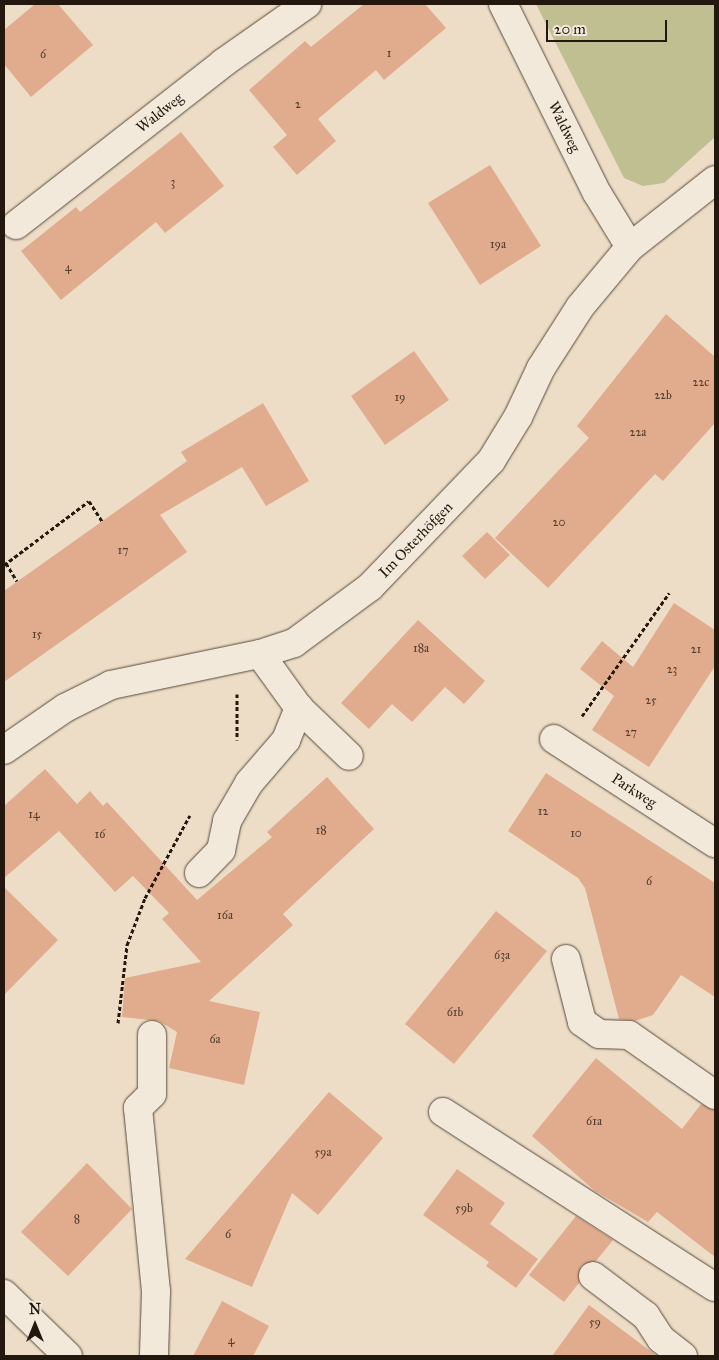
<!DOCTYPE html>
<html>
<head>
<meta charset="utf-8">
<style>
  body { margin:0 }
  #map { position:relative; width:719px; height:1360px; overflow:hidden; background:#edddc6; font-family:"IM FELL Great Primer",serif }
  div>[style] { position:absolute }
  .green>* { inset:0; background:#bfbf91 }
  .building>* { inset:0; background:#e1ac8d }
  .path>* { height:3px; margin-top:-1.5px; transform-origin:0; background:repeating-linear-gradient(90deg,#24180e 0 4px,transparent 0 6.5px) }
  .roads { filter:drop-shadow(0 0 1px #56493c) drop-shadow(0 0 1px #56493c) }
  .minor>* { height:28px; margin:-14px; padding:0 14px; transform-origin:14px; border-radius:14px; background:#f3e9da }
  span { translate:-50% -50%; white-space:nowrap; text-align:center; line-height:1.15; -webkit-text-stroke:4.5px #f3e9da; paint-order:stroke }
  .number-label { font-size:12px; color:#533d2e }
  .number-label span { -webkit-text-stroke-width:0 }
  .street-label { font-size:15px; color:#24180e }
  .frame { position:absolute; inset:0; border:5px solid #24180e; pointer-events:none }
  .north { position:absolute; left:10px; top:1300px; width:50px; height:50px; -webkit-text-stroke:4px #f3e9da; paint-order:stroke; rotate:0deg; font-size:14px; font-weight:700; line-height:20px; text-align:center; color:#24180e }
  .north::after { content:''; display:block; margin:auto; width:18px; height:22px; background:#24180e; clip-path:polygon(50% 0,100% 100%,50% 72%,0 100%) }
  .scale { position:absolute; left:546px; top:20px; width:121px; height:22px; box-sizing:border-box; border:2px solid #24180e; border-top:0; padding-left:6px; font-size:15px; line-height:18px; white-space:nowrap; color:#24180e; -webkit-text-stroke:4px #f3e9da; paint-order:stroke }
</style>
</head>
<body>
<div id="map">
  <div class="green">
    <div style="clip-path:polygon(536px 4px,715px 4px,715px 137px,664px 183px,643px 186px,624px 178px)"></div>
  </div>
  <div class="building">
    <div style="clip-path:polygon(35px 4px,58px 4px,93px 45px,31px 97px,4px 64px,4px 30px)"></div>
    <div style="clip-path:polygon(364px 4px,425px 4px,446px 28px,384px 80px,376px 70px,318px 119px,336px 141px,297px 175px,273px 147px,287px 135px,249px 90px,305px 41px,311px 47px)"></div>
    <div style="clip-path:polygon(181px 132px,224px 186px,165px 233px,156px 222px,61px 300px,21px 251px,76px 207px,80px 212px)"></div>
    <div style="clip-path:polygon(490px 165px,541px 246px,480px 285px,428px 203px)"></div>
    <div style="clip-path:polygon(666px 314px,715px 357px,715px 423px,663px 481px,655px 474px,548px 588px,495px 538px,589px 438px,577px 426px)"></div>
    <div style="clip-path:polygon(414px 351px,449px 400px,385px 445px,351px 396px)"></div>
    <div style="clip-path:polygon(263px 403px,309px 481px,266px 506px,242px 467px,160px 515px,187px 552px,4px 682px,4px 591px,187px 461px,181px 452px)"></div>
    <div style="clip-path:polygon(487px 532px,510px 555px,485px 579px,462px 556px)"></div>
    <div style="clip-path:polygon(674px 603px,715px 630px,715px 666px,649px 767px,592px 730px,614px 696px,580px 669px,602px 641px,633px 667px)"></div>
    <div style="clip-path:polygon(418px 620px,485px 681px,464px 704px,445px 687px,412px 722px,392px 704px,369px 729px,341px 703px)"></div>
    <div style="clip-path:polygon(45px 769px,77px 804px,90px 791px,103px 806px,107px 802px,197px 900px,272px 837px,267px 832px,327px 777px,374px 829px,283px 914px,293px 925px,209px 1001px,260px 1012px,244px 1085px,169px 1068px,177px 1032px,159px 1021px,122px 1017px,125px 978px,201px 962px,162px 919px,169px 913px,133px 876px,115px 892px,59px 831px,4px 878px,4px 806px)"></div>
    <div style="clip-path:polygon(546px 773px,715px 883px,715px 997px,681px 975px,653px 1015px,635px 1021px,619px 1019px,585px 888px,578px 878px,508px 831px)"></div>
    <div style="clip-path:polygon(4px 887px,58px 940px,4px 995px)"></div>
    <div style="clip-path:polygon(496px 911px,547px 951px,454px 1064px,405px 1024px)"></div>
    <div style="clip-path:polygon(596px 1058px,682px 1129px,701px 1104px,715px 1110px,715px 1257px,657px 1212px,648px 1222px,595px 1191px,532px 1136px)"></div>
    <div style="clip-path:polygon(329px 1092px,383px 1138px,318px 1215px,292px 1193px,252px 1287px,185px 1259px)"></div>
    <div style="clip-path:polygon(87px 1163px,132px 1209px,68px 1276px,21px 1232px)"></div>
    <div style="clip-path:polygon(457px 1169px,505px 1203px,490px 1224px,538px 1259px,516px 1288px,486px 1266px,489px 1262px,423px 1215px)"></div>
    <div style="clip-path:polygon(576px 1216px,613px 1240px,596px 1261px,581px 1266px,579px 1283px,564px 1302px,529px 1275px)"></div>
    <div style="clip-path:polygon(222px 1301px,269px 1326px,253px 1356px,193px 1356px)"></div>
    <div style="clip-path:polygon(589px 1305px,657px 1356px,658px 1356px,552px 1356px)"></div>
  </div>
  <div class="path">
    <div style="left:6px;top:563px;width:21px;rotate:59deg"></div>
    <div style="left:4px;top:565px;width:106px;rotate:-37deg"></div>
    <div style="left:89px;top:501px;width:24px;rotate:57deg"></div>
    <div style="left:237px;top:694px;width:46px;rotate:90deg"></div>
    <div style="left:582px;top:716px;width:151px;rotate:-54.7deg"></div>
    <div style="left:118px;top:1023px;width:79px;rotate:-83.4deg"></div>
    <div style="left:127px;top:945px;width:50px;rotate:-69deg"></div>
    <div style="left:145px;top:898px;width:94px;rotate:-61.5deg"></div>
  </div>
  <div class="roads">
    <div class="minor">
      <div style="left:503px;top:4px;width:211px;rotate:63.6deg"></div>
      <div style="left:597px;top:193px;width:63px;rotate:58.6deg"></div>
      <div style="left:16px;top:225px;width:263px;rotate:-38deg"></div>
      <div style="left:223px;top:63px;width:103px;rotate:-35.1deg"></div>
      <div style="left:260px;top:654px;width:67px;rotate:54.2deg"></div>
      <div style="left:299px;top:708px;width:69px;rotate:43.8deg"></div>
      <div style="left:554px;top:739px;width:192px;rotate:32.9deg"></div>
      <div style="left:4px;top:750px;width:74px;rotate:-34.5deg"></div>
      <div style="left:65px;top:708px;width:51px;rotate:-26.6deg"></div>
      <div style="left:111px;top:685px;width:152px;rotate:-11.8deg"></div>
      <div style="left:260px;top:654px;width:36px;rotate:-18deg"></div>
      <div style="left:294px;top:643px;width:94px;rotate:-36.4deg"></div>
      <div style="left:370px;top:587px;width:175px;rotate:-46.2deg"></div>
      <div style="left:491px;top:461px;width:52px;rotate:-58.5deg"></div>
      <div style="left:518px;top:417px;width:54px;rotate:-64.9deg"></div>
      <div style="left:541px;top:368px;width:72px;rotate:-57.4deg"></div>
      <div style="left:580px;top:307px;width:78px;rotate:-50.2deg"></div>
      <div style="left:630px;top:247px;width:108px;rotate:-38.2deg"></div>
      <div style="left:199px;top:873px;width:32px;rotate:-46deg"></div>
      <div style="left:221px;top:850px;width:30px;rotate:-78deg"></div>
      <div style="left:227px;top:821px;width:44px;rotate:-59.9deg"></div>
      <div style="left:249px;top:783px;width:57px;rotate:-49.3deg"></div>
      <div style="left:286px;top:740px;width:35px;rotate:-68deg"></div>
      <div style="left:566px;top:959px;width:65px;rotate:75.7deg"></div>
      <div style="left:582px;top:1022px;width:21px;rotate:35deg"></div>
      <div style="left:599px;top:1034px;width:30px;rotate:2deg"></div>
      <div style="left:629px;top:1035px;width:105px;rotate:34.9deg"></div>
      <div style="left:152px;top:1035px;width:59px;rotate:90deg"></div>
      <div style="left:152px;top:1094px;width:20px;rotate:135deg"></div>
      <div style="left:138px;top:1108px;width:184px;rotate:84.4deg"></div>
      <div style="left:156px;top:1291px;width:65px;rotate:91.8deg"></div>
      <div style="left:443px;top:1112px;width:323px;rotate:32.8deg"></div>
      <div style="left:593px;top:1276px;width:66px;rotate:37deg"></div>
      <div style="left:646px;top:1316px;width:27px;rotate:57deg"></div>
      <div style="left:661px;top:1339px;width:28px;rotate:38deg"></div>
      <div style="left:4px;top:1294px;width:89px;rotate:44.1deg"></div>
    </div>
  </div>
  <div class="number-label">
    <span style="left:389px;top:54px">1</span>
    <span style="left:43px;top:55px">6</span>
    <span style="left:298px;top:105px">2</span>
    <span style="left:173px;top:183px">3</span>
    <span style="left:498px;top:245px">19a</span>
    <span style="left:68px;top:268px">4</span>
    <span style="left:701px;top:383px">22c</span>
    <span style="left:663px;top:396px">22b</span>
    <span style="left:400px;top:398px">19</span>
    <span style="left:638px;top:433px">22a</span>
    <span style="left:559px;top:523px">20</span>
    <span style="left:123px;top:551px">17</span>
    <span style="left:37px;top:635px">15</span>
    <span style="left:421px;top:649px">18a</span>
    <span style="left:696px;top:650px">21</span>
    <span style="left:672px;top:670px">23</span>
    <span style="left:651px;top:701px">25</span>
    <span style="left:631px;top:733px">27</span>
    <span style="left:543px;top:812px">12</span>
    <span style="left:34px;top:815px">14</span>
    <span style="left:321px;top:831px">18</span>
    <span style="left:576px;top:834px">10</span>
    <span style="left:100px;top:835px">16</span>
    <span style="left:649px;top:882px">6</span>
    <span style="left:225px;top:916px">16a</span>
    <span style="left:502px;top:956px">63a</span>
    <span style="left:455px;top:1013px">61b</span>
    <span style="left:215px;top:1040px">6a</span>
    <span style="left:594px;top:1122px">61a</span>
    <span style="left:323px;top:1153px">59a</span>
    <span style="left:464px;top:1209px">59b</span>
    <span style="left:77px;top:1220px">8</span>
    <span style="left:228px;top:1235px">6</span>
    <span style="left:595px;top:1323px">59</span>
    <span style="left:231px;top:1341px">4</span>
  </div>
  <div class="street-label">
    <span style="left:160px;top:113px;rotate:-38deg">Waldweg</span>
    <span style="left:564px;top:127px;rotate:64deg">Waldweg</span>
    <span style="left:416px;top:540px;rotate:-46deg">Im Osterhöfgen</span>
    <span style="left:634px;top:791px;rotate:33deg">Parkweg</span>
  </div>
  <div class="frame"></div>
  <div class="north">N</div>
  <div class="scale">20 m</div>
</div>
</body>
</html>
